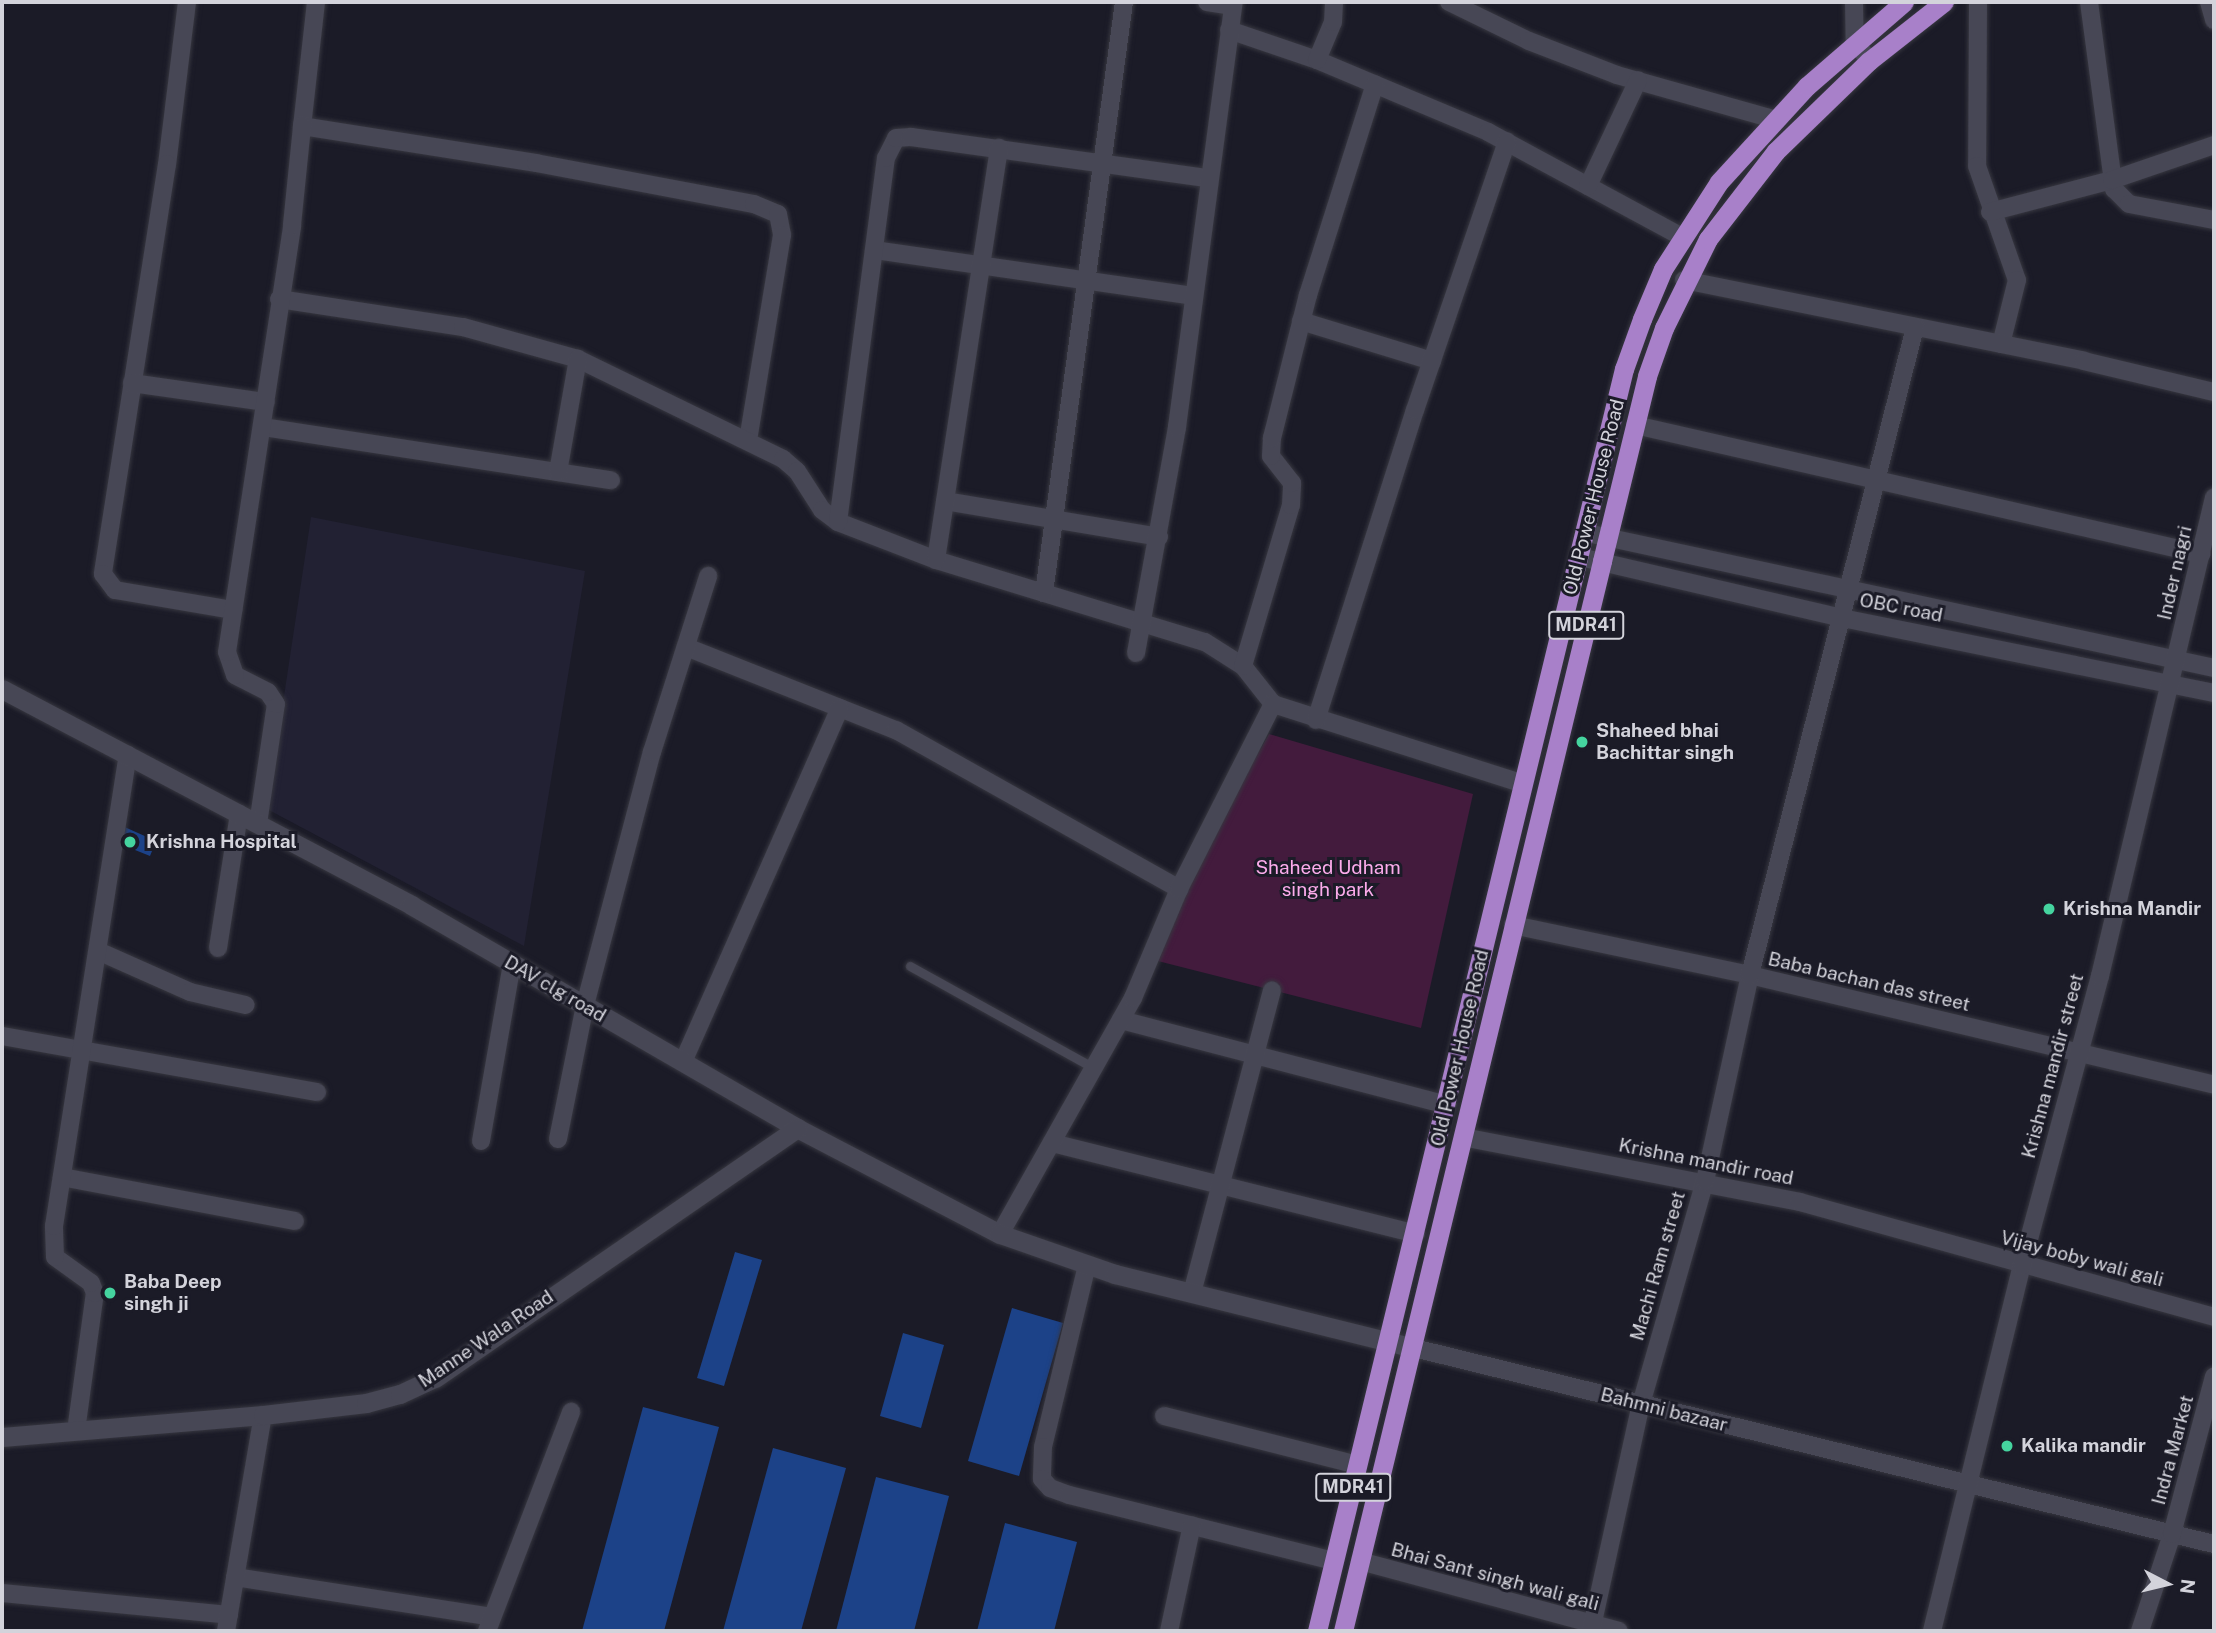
<!DOCTYPE html>
<html>
<head>
<meta charset="utf-8">
<style>
  body { margin:0 }
  #map { position:relative; width:2216px; height:1633px; overflow:hidden; background:#1b1b27; font-family:"Public Sans",sans-serif }
  div>[style] { position:absolute }
  .built>* { inset:0; background:#222133 }
  .green>* { inset:0; background:#431b3d }
  .building>* { inset:0; background:#1c4288 }
  .roads { filter:drop-shadow(0 0 2px #373740) drop-shadow(0 0 2px #373740) }
  .service>* { height:9px; margin:-4.5px; padding:0 4.5px; transform-origin:4.5px; border-radius:4.5px; background:#474755 }
  .minor>* { height:18px; margin:-9px; padding:0 9px; transform-origin:9px; border-radius:9px; background:#474755 }
  .tertiary>* { height:19px; margin:-9.5px; padding:0 9.5px; transform-origin:9.5px; border-radius:9.5px; background:#474755 }
  .trunk>* { height:19px; margin:-9.5px; padding:0 9.5px; transform-origin:9.5px; border-radius:9.5px; background:#a880c9 }
  .dots>* { width:19px; height:19px; translate:-50% -50%; box-sizing:border-box; border:4px solid #1b1b27; border-radius:50% }
  span { translate:-50% -50%; white-space:nowrap; text-align:center; line-height:1.15; -webkit-text-stroke:6px #1b1b27; paint-order:stroke }
  .shield-label span { padding:2px 5px; background:#1b1b27; border:2px solid; border-radius:5px; -webkit-text-stroke-width:0 }
  .shield-label { font-size:18px; color:#d3d3db; font-weight:700 }
  .street-label { font-size:19px; color:#d3d3db }
  .poi-label { font-size:19px; color:#d3d3db; font-weight:700 }
  .left { translate:0 -50%; text-align:left }
  .park-label { font-size:19px; color:#fbabeb }
  .frame { position:absolute; inset:0; border:4px solid #d3d3db; pointer-events:none }
  .north { position:absolute; left:2132px; top:1549px; width:70px; height:70px; -webkit-text-stroke:5px #1b1b27; paint-order:stroke; rotate:97deg; font-size:19px; font-weight:700; line-height:28px; text-align:center; color:#d3d3db }
  .north::after { content:''; display:block; margin:auto; width:24px; height:32px; background:#d3d3db; clip-path:polygon(50% 0,100% 100%,50% 72%,0 100%) }
</style>
</head>
<body>
<div id="map">
  <div class="built">
    <div style="clip-path:polygon(311px 517px,585px 571px,524px 946px,267px 809px)"></div>
  </div>
  <div class="green">
    <div style="clip-path:polygon(1269px 734px,1473px 794px,1421px 1028px,1142px 957px)"></div>
  </div>
  <div class="building">
    <div style="clip-path:polygon(120px 825px,156px 841px,150px 856px,115px 842px)"></div>
    <div style="clip-path:polygon(735px 1252px,762px 1260px,724px 1386px,697px 1378px)"></div>
    <div style="clip-path:polygon(1012px 1308px,1063px 1323px,1019px 1476px,968px 1461px)"></div>
    <div style="clip-path:polygon(903px 1333px,944px 1345px,921px 1428px,880px 1416px)"></div>
    <div style="clip-path:polygon(643px 1407px,719px 1427px,664px 1631px,582px 1631px)"></div>
    <div style="clip-path:polygon(773px 1448px,846px 1468px,801px 1631px,723px 1631px)"></div>
    <div style="clip-path:polygon(876px 1477px,949px 1496px,914px 1631px,836px 1631px)"></div>
    <div style="clip-path:polygon(1005px 1523px,1077px 1542px,1054px 1631px,977px 1631px)"></div>
  </div>
  <div class="roads">
    <div class="service">
      <div style="left:910px;top:966px;width:210px;rotate:29deg"></div>
    </div>
    <div class="minor">
      <div style="left:187px;top:2px;width:163px;rotate:97deg"></div>
      <div style="left:167px;top:164px;width:415px;rotate:98.9deg"></div>
      <div style="left:103px;top:574px;width:20px;rotate:53deg"></div>
      <div style="left:115px;top:590px;width:120px;rotate:9.6deg"></div>
      <div style="left:316px;top:2px;width:125px;rotate:96.4deg"></div>
      <div style="left:302px;top:126px;width:237px;rotate:9deg"></div>
      <div style="left:536px;top:163px;width:222px;rotate:10.7deg"></div>
      <div style="left:754px;top:204px;width:26px;rotate:23deg"></div>
      <div style="left:778px;top:214px;width:21px;rotate:79deg"></div>
      <div style="left:782px;top:235px;width:208px;rotate:99.4deg"></div>
      <div style="left:1207px;top:2px;width:26px;rotate:9deg"></div>
      <div style="left:1449px;top:2px;width:89px;rotate:26deg"></div>
      <div style="left:1529px;top:41px;width:94px;rotate:21.1deg"></div>
      <div style="left:1617px;top:75px;width:163px;rotate:15.7deg"></div>
      <div style="left:1854px;top:2px;width:39px;rotate:89deg"></div>
      <div style="left:1855px;top:41px;width:24px;rotate:55deg"></div>
      <div style="left:1978px;top:2px;width:164px;rotate:90.3deg"></div>
      <div style="left:1977px;top:166px;width:121px;rotate:70.7deg"></div>
      <div style="left:2017px;top:280px;width:66px;rotate:104deg"></div>
      <div style="left:2089px;top:2px;width:189px;rotate:82.4deg"></div>
      <div style="left:2114px;top:189px;width:21px;rotate:45deg"></div>
      <div style="left:2129px;top:204px;width:86px;rotate:10.7deg"></div>
      <div style="left:2209px;top:2px;width:19px;rotate:74deg"></div>
      <div style="left:1229px;top:30px;width:93px;rotate:18.8deg"></div>
      <div style="left:1317px;top:60px;width:186px;rotate:22.8deg"></div>
      <div style="left:1488px;top:132px;width:221px;rotate:28.4deg"></div>
      <div style="left:1317px;top:60px;width:41px;rotate:-67.2deg"></div>
      <div style="left:1333px;top:22px;width:20px;rotate:-87deg"></div>
      <div style="left:1588px;top:186px;width:117px;rotate:-64.7deg"></div>
      <div style="left:1990px;top:212px;width:126px;rotate:-14.7deg"></div>
      <div style="left:2112px;top:180px;width:108px;rotate:-18.9deg"></div>
      <div style="left:874px;top:250px;width:322px;rotate:8.2deg"></div>
      <div style="left:1684px;top:280px;width:408px;rotate:11.4deg"></div>
      <div style="left:2084px;top:361px;width:134px;rotate:13.4deg"></div>
      <div style="left:279px;top:299px;width:186px;rotate:8.7deg"></div>
      <div style="left:463px;top:327px;width:119px;rotate:15.5deg"></div>
      <div style="left:578px;top:359px;width:228px;rotate:26deg"></div>
      <div style="left:783px;top:459px;width:18px;rotate:41deg"></div>
      <div style="left:797px;top:471px;width:46px;rotate:57.3deg"></div>
      <div style="left:822px;top:510px;width:20px;rotate:37deg"></div>
      <div style="left:838px;top:522px;width:105px;rotate:21.2deg"></div>
      <div style="left:936px;top:560px;width:281px;rotate:17deg"></div>
      <div style="left:1205px;top:642px;width:45px;rotate:32.3deg"></div>
      <div style="left:1243px;top:666px;width:48px;rotate:51.7deg"></div>
      <div style="left:1273px;top:704px;width:263px;rotate:17.7deg"></div>
      <div style="left:1301px;top:321px;width:137px;rotate:17deg"></div>
      <div style="left:132px;top:383px;width:135px;rotate:8.1deg"></div>
      <div style="left:1635px;top:425px;width:581px;rotate:12.84deg"></div>
      <div style="left:263px;top:427px;width:352px;rotate:8.7deg"></div>
      <div style="left:558px;top:472px;width:115px;rotate:-80deg"></div>
      <div style="left:945px;top:501px;width:217px;rotate:9.5deg"></div>
      <div style="left:838px;top:522px;width:367px;rotate:-82.5deg"></div>
      <div style="left:886px;top:158px;width:22px;rotate:-63deg"></div>
      <div style="left:896px;top:138px;width:15px;rotate:-4deg"></div>
      <div style="left:911px;top:137px;width:300px;rotate:7.9deg"></div>
      <div style="left:1587px;top:533px;width:641px;rotate:12.15deg"></div>
      <div style="left:1580px;top:557px;width:269px;rotate:13.1deg"></div>
      <div style="left:1842px;top:618px;width:379px;rotate:11.4deg"></div>
      <div style="left:936px;top:560px;width:417px;rotate:-81.3deg"></div>
      <div style="left:1044px;top:593px;width:596px;rotate:-82.29deg"></div>
      <div style="left:686px;top:647px;width:226px;rotate:21.6deg"></div>
      <div style="left:896px;top:730px;width:325px;rotate:29.3deg"></div>
      <div style="left:1136px;top:653px;width:230px;rotate:-79.7deg"></div>
      <div style="left:1177px;top:427px;width:429px;rotate:-82.4deg"></div>
      <div style="left:1243px;top:666px;width:168px;rotate:-73.4deg"></div>
      <div style="left:1291px;top:505px;width:22px;rotate:-87deg"></div>
      <div style="left:1292px;top:483px;width:34px;rotate:-128deg"></div>
      <div style="left:1271px;top:456px;width:18px;rotate:-87deg"></div>
      <div style="left:1272px;top:438px;width:147px;rotate:-75.9deg"></div>
      <div style="left:1308px;top:295px;width:221px;rotate:-72.4deg"></div>
      <div style="left:1316px;top:720px;width:325px;rotate:-72.3deg"></div>
      <div style="left:1415px;top:410px;width:284px;rotate:-71.1deg"></div>
      <div style="left:258px;top:824px;width:121px;rotate:-81.5deg"></div>
      <div style="left:276px;top:704px;width:14px;rotate:-124deg"></div>
      <div style="left:268px;top:692px;width:37px;rotate:-153deg"></div>
      <div style="left:235px;top:675px;width:24px;rotate:-109deg"></div>
      <div style="left:227px;top:652px;width:432px;rotate:-81.3deg"></div>
      <div style="left:292px;top:225px;width:100px;rotate:-84.2deg"></div>
      <div style="left:1513px;top:925px;width:242px;rotate:11.9deg"></div>
      <div style="left:1750px;top:975px;width:477px;rotate:13.3deg"></div>
      <div style="left:218px;top:948px;width:136px;rotate:-81.1deg"></div>
      <div style="left:98px;top:951px;width:101px;rotate:24deg"></div>
      <div style="left:190px;top:992px;width:57px;rotate:13.1deg"></div>
      <div style="left:1121px;top:1020px;width:337px;rotate:14.6deg"></div>
      <div style="left:2px;top:1036px;width:320px;rotate:10.1deg"></div>
      <div style="left:683px;top:1062px;width:387px;rotate:-66.1deg"></div>
      <div style="left:1463px;top:1137px;width:343px;rotate:10.9deg"></div>
      <div style="left:1800px;top:1202px;width:430px;rotate:15.5deg"></div>
      <div style="left:558px;top:1139px;width:137px;rotate:-78.6deg"></div>
      <div style="left:585px;top:1005px;width:262px;rotate:-75.2deg"></div>
      <div style="left:652px;top:752px;width:185px;rotate:-72.3deg"></div>
      <div style="left:481px;top:1141px;width:180px;rotate:-80.1deg"></div>
      <div style="left:1052px;top:1143px;width:375px;rotate:14deg"></div>
      <div style="left:62px;top:1177px;width:237px;rotate:10.7deg"></div>
      <div style="left:1000px;top:1234px;width:271px;rotate:-60.6deg"></div>
      <div style="left:1133px;top:998px;width:118px;rotate:-67.1deg"></div>
      <div style="left:1179px;top:889px;width:208px;rotate:-63.1deg"></div>
      <div style="left:1087px;top:1265px;width:187px;rotate:103.6deg"></div>
      <div style="left:1043px;top:1447px;width:32px;rotate:92deg"></div>
      <div style="left:1042px;top:1479px;width:12px;rotate:48deg"></div>
      <div style="left:1050px;top:1488px;width:20px;rotate:20deg"></div>
      <div style="left:1069px;top:1495px;width:273px;rotate:14deg"></div>
      <div style="left:1192px;top:1293px;width:313px;rotate:-75.2deg"></div>
      <div style="left:1414px;top:1348px;width:824px;rotate:13.77deg"></div>
      <div style="left:1164px;top:1416px;width:200px;rotate:14.2deg"></div>
      <div style="left:76px;top:1431px;width:139px;rotate:-82.2deg"></div>
      <div style="left:95px;top:1293px;width:11px;rotate:-112deg"></div>
      <div style="left:91px;top:1283px;width:44px;rotate:-144.2deg"></div>
      <div style="left:55px;top:1257px;width:31px;rotate:-92deg"></div>
      <div style="left:54px;top:1226px;width:477px;rotate:-81.1deg"></div>
      <div style="left:1360px;top:1561px;width:268px;rotate:15.1deg"></div>
      <div style="left:235px;top:1577px;width:260px;rotate:8.8deg"></div>
      <div style="left:2px;top:1593px;width:228px;rotate:5.5deg"></div>
      <div style="left:226px;top:1631px;width:219px;rotate:-80.3deg"></div>
      <div style="left:487px;top:1631px;width:235px;rotate:-69deg"></div>
      <div style="left:1169px;top:1631px;width:108px;rotate:-77.8deg"></div>
      <div style="left:1591px;top:1631px;width:232px;rotate:-77.6deg"></div>
      <div style="left:1641px;top:1404px;width:232px;rotate:-74deg"></div>
      <div style="left:1705px;top:1181px;width:211px;rotate:-77.7deg"></div>
      <div style="left:1750px;top:975px;width:669px;rotate:-75.71deg"></div>
      <div style="left:1932px;top:1631px;width:377px;rotate:-76.2deg"></div>
      <div style="left:2022px;top:1265px;width:299px;rotate:-74.9deg"></div>
      <div style="left:2100px;top:976px;width:492px;rotate:-76.6deg"></div>
      <div style="left:2140px;top:1631px;width:102px;rotate:-71.7deg"></div>
      <div style="left:2172px;top:1534px;width:163px;rotate:-75.1deg"></div>
    </div>
    <div class="tertiary">
      <div style="left:2px;top:689px;width:463px;rotate:27.8deg"></div>
      <div style="left:411px;top:905px;width:446px;rotate:30deg"></div>
      <div style="left:797px;top:1128px;width:229px;rotate:27.6deg"></div>
      <div style="left:1000px;top:1234px;width:122px;rotate:19.2deg"></div>
      <div style="left:1115px;top:1274px;width:308px;rotate:13.9deg"></div>
      <div style="left:2px;top:1437px;width:262px;rotate:-4.8deg"></div>
      <div style="left:263px;top:1415px;width:104px;rotate:-6.6deg"></div>
      <div style="left:366px;top:1403px;width:35px;rotate:-15deg"></div>
      <div style="left:400px;top:1394px;width:38px;rotate:-25deg"></div>
      <div style="left:435px;top:1378px;width:440px;rotate:-34.6deg"></div>
    </div>
    <div class="trunk">
      <div style="left:1317px;top:1631px;width:1299px;rotate:-76.33deg"></div>
      <div style="left:1624px;top:369px;width:53px;rotate:-70.2deg"></div>
      <div style="left:1642px;top:319px;width:54px;rotate:-67.2deg"></div>
      <div style="left:1663px;top:269px;width:103px;rotate:-57.2deg"></div>
      <div style="left:1719px;top:182px;width:130px;rotate:-47.5deg"></div>
      <div style="left:1807px;top:86px;width:128px;rotate:-40.9deg"></div>
      <div style="left:1343px;top:1631px;width:1101px;rotate:-76.39deg"></div>
      <div style="left:1602px;top:561px;width:190px;rotate:-76.3deg"></div>
      <div style="left:1647px;top:376px;width:51px;rotate:-70.5deg"></div>
      <div style="left:1664px;top:328px;width:99px;rotate:-63.7deg"></div>
      <div style="left:1708px;top:239px;width:111px;rotate:-52.3deg"></div>
      <div style="left:1776px;top:151px;width:129px;rotate:-44.1deg"></div>
      <div style="left:1869px;top:61px;width:95px;rotate:-38.2deg"></div>
    </div>
  </div>
  <div class="dots">
    <div style="left:1582px;top:742px;background:#45d49f"></div>
    <div style="left:130px;top:842px;background:#45d49f"></div>
    <div style="left:2049px;top:909px;background:#45d49f"></div>
    <div style="left:110px;top:1293px;background:#45d49f"></div>
    <div style="left:2007px;top:1446px;background:#45d49f"></div>
  </div>
  <div class="shield-label">
    <span style="left:1586px;top:625px">MDR41</span>
    <span style="left:1353px;top:1487px">MDR41</span>
  </div>
  <div class="street-label">
    <span style="left:1594px;top:497px;rotate:-76deg">Old Power House Road</span>
    <span style="left:2175px;top:573px;rotate:-77deg">Inder nagri</span>
    <span style="left:1901px;top:608px;rotate:11deg">OBC road</span>
    <span style="left:1869px;top:982px;rotate:13deg">Baba bachan das street</span>
    <span style="left:555px;top:989px;rotate:30deg">DAV clg road</span>
    <span style="left:1460px;top:1048px;rotate:-77deg">Old Power House Road</span>
    <span style="left:2053px;top:1066px;rotate:-75deg">Krishna mandir street</span>
    <span style="left:1706px;top:1162px;rotate:11deg">Krishna mandir road</span>
    <span style="left:2082px;top:1259px;rotate:15deg">Vijay boby wali gali</span>
    <span style="left:1658px;top:1266px;rotate:-74deg">Machi Ram street</span>
    <span style="left:486px;top:1339px;rotate:-34deg">Manne Wala Road</span>
    <span style="left:1664px;top:1410px;rotate:14deg">Bahmni bazaar</span>
    <span style="left:2173px;top:1450px;rotate:-75deg">Indra Market</span>
    <span style="left:1495px;top:1577px;rotate:15deg">Bhai Sant singh wali gali</span>
  </div>
  <div class="poi-label">
    <span class="left" style="left:1596px;top:742px">Shaheed bhai<br>Bachittar singh</span>
    <span class="left" style="left:146px;top:842px">Krishna Hospital</span>
    <span class="left" style="left:2063px;top:909px">Krishna Mandir</span>
    <span class="left" style="left:124px;top:1293px">Baba Deep<br>singh ji</span>
    <span class="left" style="left:2021px;top:1446px">Kalika mandir</span>
  </div>
  <div class="park-label">
    <span style="left:1328px;top:879px">Shaheed Udham<br>singh park</span>
  </div>
  <div class="frame"></div>
  <div class="north">N</div>
</div>
</body>
</html>
